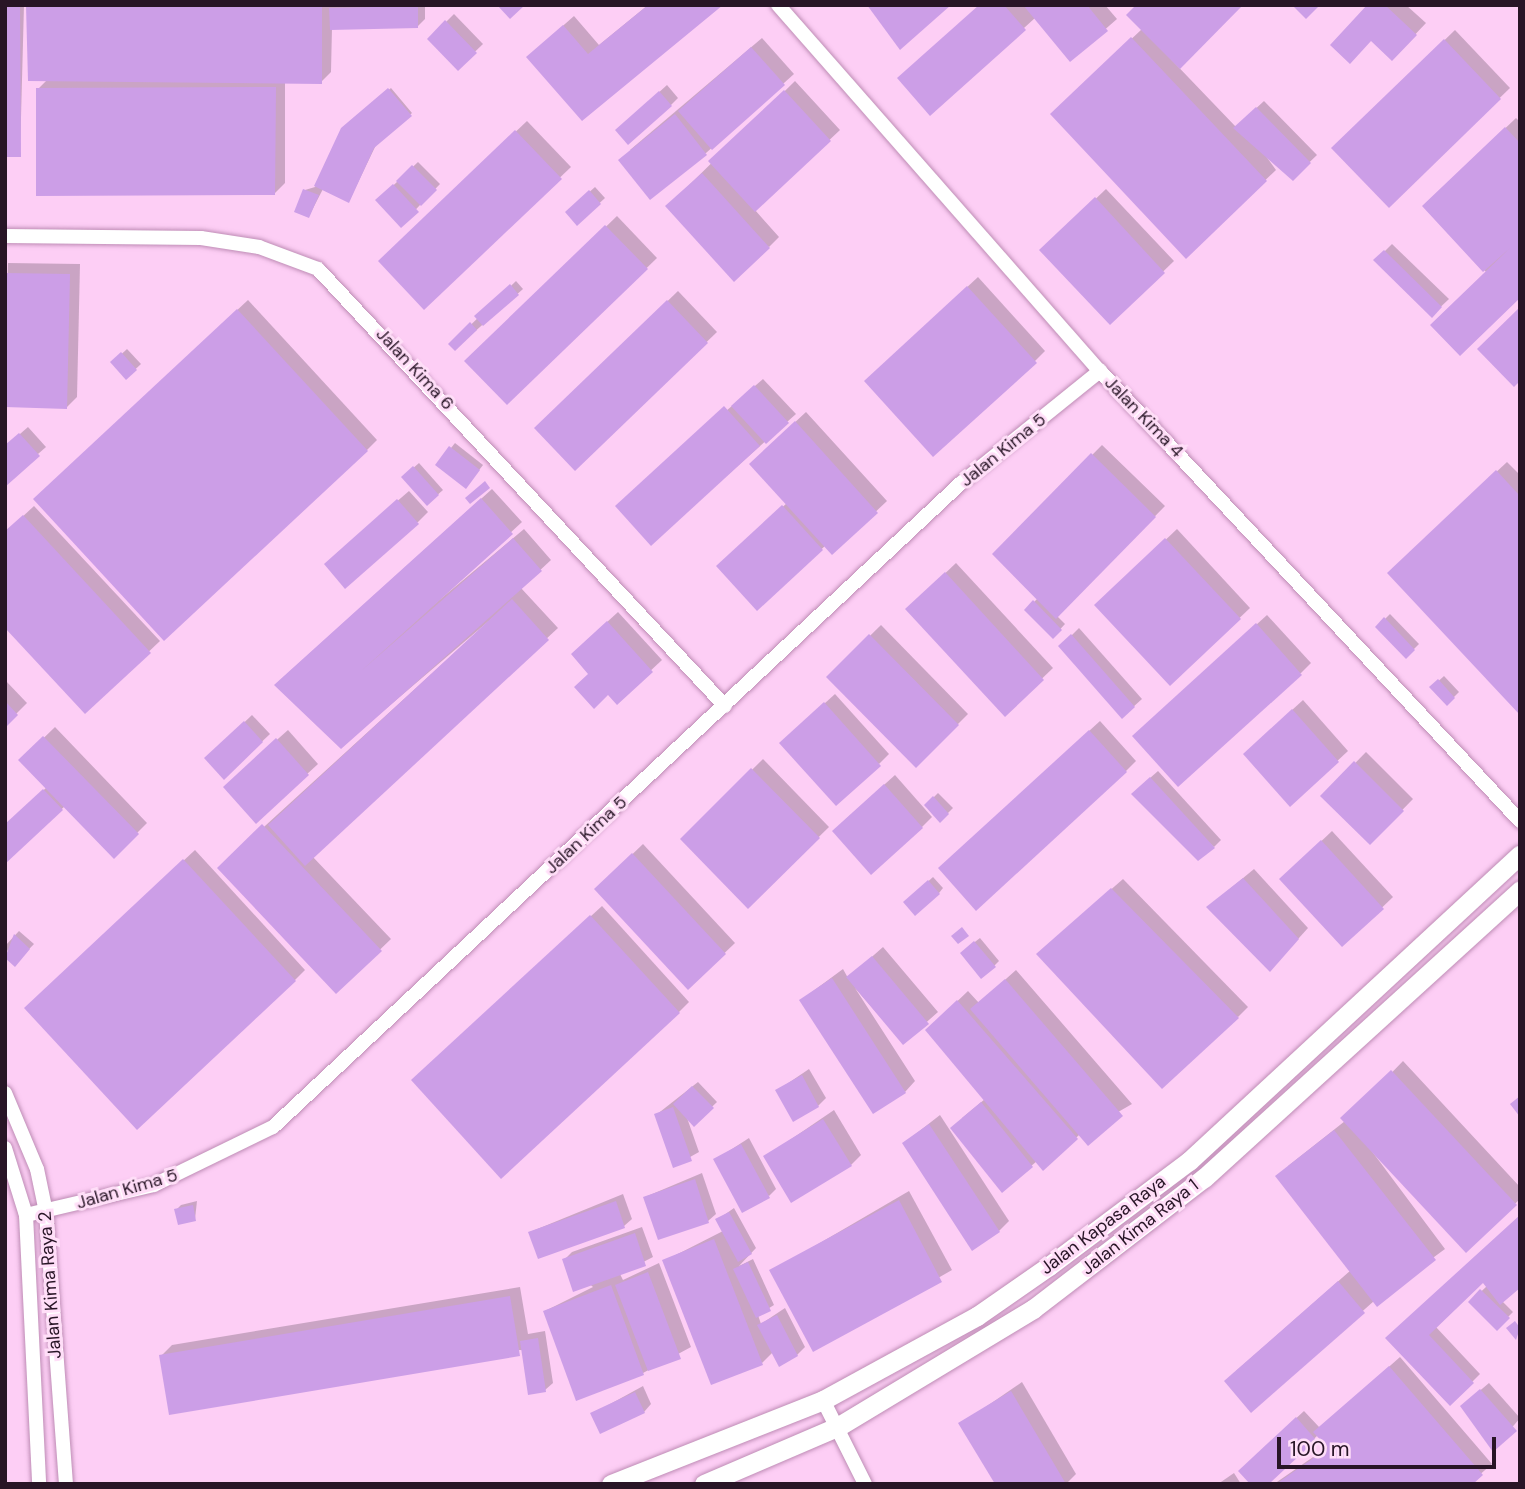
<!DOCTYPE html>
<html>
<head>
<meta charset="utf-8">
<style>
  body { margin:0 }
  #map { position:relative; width:1525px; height:1489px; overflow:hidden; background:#ffdef8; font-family:"DM Sans",sans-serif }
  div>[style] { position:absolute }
  .built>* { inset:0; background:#fdcef5 }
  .shadow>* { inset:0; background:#0003 }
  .building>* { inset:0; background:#cc9ee7 }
  .roads { filter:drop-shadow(0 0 2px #be8cb5) drop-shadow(0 0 2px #be8cb5) }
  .minor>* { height:14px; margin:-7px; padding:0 7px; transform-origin:7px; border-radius:7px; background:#fff }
  .secondary>* { height:19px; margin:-9.5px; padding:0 9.5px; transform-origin:9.5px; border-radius:9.5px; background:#fff }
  span { translate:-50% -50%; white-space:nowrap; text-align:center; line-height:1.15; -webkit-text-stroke:6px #ffdef8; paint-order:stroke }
  .street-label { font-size:18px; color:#281526 }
  .frame { position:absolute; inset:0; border:7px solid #281526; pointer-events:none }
  .scale { position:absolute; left:1277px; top:1437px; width:219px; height:32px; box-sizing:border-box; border:4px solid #281526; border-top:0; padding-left:9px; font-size:21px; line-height:24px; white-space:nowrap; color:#281526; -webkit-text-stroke:5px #ffdef8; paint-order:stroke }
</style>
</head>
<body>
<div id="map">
  <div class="built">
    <div style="clip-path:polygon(5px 5px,1520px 5px,1520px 1484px,5px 1484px)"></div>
  </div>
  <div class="shadow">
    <div style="clip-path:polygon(5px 5px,24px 5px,20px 155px)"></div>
    <div style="clip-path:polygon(28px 5px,425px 5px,425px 19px,417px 27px,332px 28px,331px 72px,321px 82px,285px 82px,285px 183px,275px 193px,38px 89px,47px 80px)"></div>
    <div style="clip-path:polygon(648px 5px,582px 119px,539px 47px,574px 16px,599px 45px)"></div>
    <div style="clip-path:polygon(980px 5px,1105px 5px,1117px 19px,1070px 60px,1035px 18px,930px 113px)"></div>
    <div style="clip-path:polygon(1370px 5px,1406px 5px,1426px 23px,1392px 59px)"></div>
    <div style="clip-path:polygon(454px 14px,483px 44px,458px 68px,429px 39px)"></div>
    <div style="clip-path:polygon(1142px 29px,1236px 127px,1264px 101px,1317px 155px,1293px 178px,1263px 152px,1276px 170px,1186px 256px,1052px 114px)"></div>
    <div style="clip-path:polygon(1455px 30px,1510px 88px,1389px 205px,1333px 148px)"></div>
    <div style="clip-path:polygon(762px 38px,794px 74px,706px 153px,630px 150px)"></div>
    <div style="clip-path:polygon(795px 81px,840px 130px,755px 210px,779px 237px,769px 247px,678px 196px)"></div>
    <div style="clip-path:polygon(667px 85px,678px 98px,671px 105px,625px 123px)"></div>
    <div style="clip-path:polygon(391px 88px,412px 113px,376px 145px,350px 199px,323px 189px,309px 216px,305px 190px,315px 187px,342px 129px)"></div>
    <div style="clip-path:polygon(1516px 118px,1520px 122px,1520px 296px,1486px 272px,1424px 206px)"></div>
    <div style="clip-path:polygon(527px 121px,571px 167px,424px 307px,380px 261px)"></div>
    <div style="clip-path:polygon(418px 162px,440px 184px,401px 225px,378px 200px)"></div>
    <div style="clip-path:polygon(595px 187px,605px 198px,578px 223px,567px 212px)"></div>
    <div style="clip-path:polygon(1106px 189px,1174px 261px,1110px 323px,1042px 250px)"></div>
    <div style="clip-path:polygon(617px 216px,657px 258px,507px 403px,467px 361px)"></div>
    <div style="clip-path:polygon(1392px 244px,1449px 299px,1432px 315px,1376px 260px)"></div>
    <div style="clip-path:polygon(8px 263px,80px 264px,77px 397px,67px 407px,5px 406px)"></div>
    <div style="clip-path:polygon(978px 277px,1045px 351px,1035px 361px,877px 371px)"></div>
    <div style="clip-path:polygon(516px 281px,523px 289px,455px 349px,451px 344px)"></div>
    <div style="clip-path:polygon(678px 291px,717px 332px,575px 469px,536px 428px)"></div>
    <div style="clip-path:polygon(248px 300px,377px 440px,367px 450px,45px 489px)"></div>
    <div style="clip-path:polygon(127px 349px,141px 364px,126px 378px,113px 362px)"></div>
    <div style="clip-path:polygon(763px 379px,796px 414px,651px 543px,628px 496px)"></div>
    <div style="clip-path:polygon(806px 412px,887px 501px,832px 553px,826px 545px,757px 609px,729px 556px,787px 503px,761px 454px)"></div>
    <div style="clip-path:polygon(28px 427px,46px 447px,38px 454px,5px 447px)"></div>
    <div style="clip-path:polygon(455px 443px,483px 465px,470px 482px,451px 448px)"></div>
    <div style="clip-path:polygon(1102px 445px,1165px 506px,1057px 616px,1065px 624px,1053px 637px,1026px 610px,1038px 598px,994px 554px)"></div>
    <div style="clip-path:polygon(1507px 462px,1520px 475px,1520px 713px,1399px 563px)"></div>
    <div style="clip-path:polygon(419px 463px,443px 490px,427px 504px,403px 477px)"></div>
    <div style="clip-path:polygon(492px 489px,522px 522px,425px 612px,524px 529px,551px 560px,521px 588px,558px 628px,312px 856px,391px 939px,336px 992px,219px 868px,497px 614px,341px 747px,286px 675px)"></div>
    <div style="clip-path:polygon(409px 491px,428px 512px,418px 522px,336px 554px)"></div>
    <div style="clip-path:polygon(34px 506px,160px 641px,85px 712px,5px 533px)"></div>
    <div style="clip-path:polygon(1177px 529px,1250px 608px,1170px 684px,1097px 605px)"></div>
    <div style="clip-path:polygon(956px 563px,1053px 668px,1005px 714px,918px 599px)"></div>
    <div style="clip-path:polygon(618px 612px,662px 660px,617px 702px,590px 673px,583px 644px)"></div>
    <div style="clip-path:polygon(1390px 614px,1419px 644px,1406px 657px,1377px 627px)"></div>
    <div style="clip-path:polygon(1267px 615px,1311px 663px,1301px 673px,1145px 726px)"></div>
    <div style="clip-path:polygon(881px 625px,968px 714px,916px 766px,828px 677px)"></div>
    <div style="clip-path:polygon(1079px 628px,1142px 699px,1122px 717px,1068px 639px)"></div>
    <div style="clip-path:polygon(1444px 676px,1459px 692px,1447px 704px,1432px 687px)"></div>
    <div style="clip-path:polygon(5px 680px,27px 703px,5px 725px)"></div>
    <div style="clip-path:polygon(835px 694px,889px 754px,879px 764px,792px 733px)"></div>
    <div style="clip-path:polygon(1303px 700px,1348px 751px,1291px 804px,1255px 744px)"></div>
    <div style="clip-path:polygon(252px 715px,270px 734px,224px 777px,207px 758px)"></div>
    <div style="clip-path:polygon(1100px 721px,1136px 761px,1126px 771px,950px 858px)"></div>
    <div style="clip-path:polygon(55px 727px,147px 823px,114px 856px,65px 806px,5px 862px,5px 826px,47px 787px,21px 760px)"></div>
    <div style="clip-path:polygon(288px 730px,318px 764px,256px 821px,235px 777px)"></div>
    <div style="clip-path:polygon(1366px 752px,1413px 799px,1370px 843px,1323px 796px)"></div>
    <div style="clip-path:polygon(763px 759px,829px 827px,748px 906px,682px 839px)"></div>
    <div style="clip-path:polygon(1158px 771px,1221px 840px,1214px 847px,1141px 786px)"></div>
    <div style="clip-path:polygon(895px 775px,932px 817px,922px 827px,844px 821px)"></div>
    <div style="clip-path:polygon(938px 793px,953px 808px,941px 820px,926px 805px)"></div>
    <div style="clip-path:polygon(1332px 831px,1393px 897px,1343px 945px,1292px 869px)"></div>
    <div style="clip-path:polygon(643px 844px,735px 943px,688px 988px,596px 889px)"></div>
    <div style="clip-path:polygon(195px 850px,305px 970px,295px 980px,37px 997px)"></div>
    <div style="clip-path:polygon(1254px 869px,1308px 928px,1280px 959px,1208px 907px)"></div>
    <div style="clip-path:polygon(933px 877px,943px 888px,939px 893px,910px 898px)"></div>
    <div style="clip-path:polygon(1123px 879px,1248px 1007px,1238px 1017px,1049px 944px)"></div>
    <div style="clip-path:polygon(602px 906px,689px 1002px,679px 1012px,423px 1070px)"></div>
    <div style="clip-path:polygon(19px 931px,34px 944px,15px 964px,5px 946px)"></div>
    <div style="clip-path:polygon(980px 938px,999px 961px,994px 966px,967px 948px)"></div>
    <div style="clip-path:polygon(883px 947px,938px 1012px,903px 1043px,855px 988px,915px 1081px,905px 1092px,801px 1000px,843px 969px,848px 978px)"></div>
    <div style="clip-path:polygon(1016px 970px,1132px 1104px,1080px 1134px,1044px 1169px,1037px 1161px,1003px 1190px,962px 1118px,985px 1099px,927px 1030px,968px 991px,979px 1003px)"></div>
    <div style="clip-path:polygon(1403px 1061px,1520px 1187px,1520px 1199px,1466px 1250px,1365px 1142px,1445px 1249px,1374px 1301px,1251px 1410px,1236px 1371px,1351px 1270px,1288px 1166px,1345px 1121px)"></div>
    <div style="clip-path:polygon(809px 1069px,826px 1098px,818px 1106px,778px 1090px)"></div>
    <div style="clip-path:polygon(698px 1082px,717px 1102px,694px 1124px,686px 1115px,699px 1152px,674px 1166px,656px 1115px)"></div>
    <div style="clip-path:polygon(834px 1110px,861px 1155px,851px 1165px,765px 1157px)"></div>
    <div style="clip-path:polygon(940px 1115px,1009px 1221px,999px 1231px,904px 1143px)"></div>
    <div style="clip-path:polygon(749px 1138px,776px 1189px,769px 1196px,715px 1160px)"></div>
    <div style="clip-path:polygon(702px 1173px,716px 1214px,708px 1221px,645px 1197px)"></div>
    <div style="clip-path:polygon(909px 1191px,952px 1270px,814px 1349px,772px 1271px)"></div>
    <div style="clip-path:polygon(623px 1194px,632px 1219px,624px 1226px,530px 1232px)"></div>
    <div style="clip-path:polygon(197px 1201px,195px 1219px,176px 1210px,181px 1205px)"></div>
    <div style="clip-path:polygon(734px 1208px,756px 1248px,739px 1266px,753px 1259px,774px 1305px,758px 1315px,761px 1324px,785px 1308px,805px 1347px,797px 1355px,773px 1352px,762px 1363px,664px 1261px,723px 1231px,717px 1220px)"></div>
    <div style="clip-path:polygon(1520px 1216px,1502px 1301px,1513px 1312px,1497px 1328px,1470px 1302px,1487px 1286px,1483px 1281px,1435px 1326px,1480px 1374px,1450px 1404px,1388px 1338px)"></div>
    <div style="clip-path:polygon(642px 1227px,653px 1257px,620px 1274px,623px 1280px,659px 1263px,691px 1347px,643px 1373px,545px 1311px,593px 1287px,564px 1260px,572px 1252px)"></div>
    <div style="clip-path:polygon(520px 1287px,528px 1334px,545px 1331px,553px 1383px,545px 1390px,524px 1350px,161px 1356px,172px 1345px)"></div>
    <div style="clip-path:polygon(1400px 1357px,1492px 1464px,1469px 1484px,1274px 1484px,1329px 1446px,1318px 1435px,1266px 1484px,1248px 1463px,1304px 1411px,1320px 1428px)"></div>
    <div style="clip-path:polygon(1022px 1382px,1076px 1474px,1066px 1484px,997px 1484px,961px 1424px)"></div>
    <div style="clip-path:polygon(1489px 1383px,1520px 1418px,1493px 1450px,1470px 1399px)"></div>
    <div style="clip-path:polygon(643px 1386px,651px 1404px,644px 1412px,592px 1414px)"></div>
    <div style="clip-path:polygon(1234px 1473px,1241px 1484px,1218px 1484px)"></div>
  </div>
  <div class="building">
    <div style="clip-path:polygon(5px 5px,20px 5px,21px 157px,5px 157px)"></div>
    <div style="clip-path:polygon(26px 5px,322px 5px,322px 84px,28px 81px)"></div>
    <div style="clip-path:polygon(497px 5px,525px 5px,510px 19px)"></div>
    <div style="clip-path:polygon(648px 5px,723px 5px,582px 121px,526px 57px,563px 25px,588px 54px)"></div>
    <div style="clip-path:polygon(867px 5px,951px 5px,900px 50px)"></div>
    <div style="clip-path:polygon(979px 5px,1004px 5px,1026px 30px,930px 116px,897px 78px)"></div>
    <div style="clip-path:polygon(1023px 5px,1087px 5px,1108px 31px,1070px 62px)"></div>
    <div style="clip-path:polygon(1136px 5px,1243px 5px,1180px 69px,1126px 15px)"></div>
    <div style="clip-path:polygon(1292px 5px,1320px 5px,1306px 19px)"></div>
    <div style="clip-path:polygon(1367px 5px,1385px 5px,1417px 35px,1392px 61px,1371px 41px,1350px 64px,1330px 45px)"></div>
    <div style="clip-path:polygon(418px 6px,418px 28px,330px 30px,329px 8px)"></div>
    <div style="clip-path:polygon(445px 20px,477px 53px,458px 71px,427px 39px)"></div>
    <div style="clip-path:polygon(1131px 37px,1267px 181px,1186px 259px,1050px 114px)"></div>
    <div style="clip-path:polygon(1444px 39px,1501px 99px,1389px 208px,1331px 148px)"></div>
    <div style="clip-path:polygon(751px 47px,785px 85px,712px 150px,678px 111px)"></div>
    <div style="clip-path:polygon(276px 87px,275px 195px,36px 196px,36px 88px)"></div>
    <div style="clip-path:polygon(388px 88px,412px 116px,374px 148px,349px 203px,314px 186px,341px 128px)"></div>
    <div style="clip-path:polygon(784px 90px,831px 141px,755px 212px,708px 161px)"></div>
    <div style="clip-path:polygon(659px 91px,672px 106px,628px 145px,615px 130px)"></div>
    <div style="clip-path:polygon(1256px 107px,1311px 163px,1293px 181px,1233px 128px)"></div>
    <div style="clip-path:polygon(675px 114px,707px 155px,650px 200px,618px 160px)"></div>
    <div style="clip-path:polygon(1505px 127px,1520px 143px,1520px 298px,1460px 356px,1430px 325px,1510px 248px,1483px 272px,1422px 206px)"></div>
    <div style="clip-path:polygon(515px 130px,562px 179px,424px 310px,378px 261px)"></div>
    <div style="clip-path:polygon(412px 165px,437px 190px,421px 206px,396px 181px)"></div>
    <div style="clip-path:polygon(702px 173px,770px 248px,734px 282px,665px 206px)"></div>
    <div style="clip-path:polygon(393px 184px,419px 212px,401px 228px,375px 200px)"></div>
    <div style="clip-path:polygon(303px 189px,319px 195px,309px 218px,294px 212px)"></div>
    <div style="clip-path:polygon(589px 190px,601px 204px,577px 226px,565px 212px)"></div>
    <div style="clip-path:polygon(1095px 197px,1165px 273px,1110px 325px,1039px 250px)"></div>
    <div style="clip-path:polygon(605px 225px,648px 269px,507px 405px,464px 361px)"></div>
    <div style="clip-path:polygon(1384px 250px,1442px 307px,1432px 318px,1373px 260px)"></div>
    <div style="clip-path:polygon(5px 273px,70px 274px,67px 409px,5px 407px)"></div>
    <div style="clip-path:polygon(510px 284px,519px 295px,483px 326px,474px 316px)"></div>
    <div style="clip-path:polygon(967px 286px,1037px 363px,933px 457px,864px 381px)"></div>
    <div style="clip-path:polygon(667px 300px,708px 343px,575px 471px,534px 428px)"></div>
    <div style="clip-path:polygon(1520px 307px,1520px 381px,1514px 387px,1477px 349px)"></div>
    <div style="clip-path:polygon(237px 309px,368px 451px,164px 641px,33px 499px)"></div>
    <div style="clip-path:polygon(470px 322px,477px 330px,455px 351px,448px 344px)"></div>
    <div style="clip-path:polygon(121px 352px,137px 370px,126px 380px,110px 362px)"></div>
    <div style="clip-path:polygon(754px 385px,789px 423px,766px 444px,731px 406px)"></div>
    <div style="clip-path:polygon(724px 406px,760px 446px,651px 546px,615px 506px)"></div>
    <div style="clip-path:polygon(795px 421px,878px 513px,832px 555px,749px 464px)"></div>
    <div style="clip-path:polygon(19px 433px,40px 456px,5px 487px,5px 445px)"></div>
    <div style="clip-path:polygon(449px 446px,480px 470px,466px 489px,435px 465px)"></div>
    <div style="clip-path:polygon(1091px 453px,1156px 517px,1056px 619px,992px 554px)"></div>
    <div style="clip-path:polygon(413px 466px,439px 495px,427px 506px,401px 477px)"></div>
    <div style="clip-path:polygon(1496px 470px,1520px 496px,1520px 715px,1387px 573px)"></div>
    <div style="clip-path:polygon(485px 481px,490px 488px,470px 504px,465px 498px)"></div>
    <div style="clip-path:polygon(481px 498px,513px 534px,360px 672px,513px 538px,542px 571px,341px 749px,274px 685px)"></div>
    <div style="clip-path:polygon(397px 499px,419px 524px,345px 589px,324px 564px)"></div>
    <div style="clip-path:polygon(782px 505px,823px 550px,757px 611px,716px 566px)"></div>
    <div style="clip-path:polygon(23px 515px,151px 653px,85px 714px,5px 628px,5px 531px)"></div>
    <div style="clip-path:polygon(1165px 538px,1241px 619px,1170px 686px,1094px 605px)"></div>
    <div style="clip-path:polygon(945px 572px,1044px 680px,1005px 717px,905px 609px)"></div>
    <div style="clip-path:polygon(512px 599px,549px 640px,305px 866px,268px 825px)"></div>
    <div style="clip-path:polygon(1033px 600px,1062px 630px,1053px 639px,1024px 610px)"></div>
    <div style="clip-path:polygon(1384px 617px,1415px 650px,1406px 659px,1375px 627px)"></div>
    <div style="clip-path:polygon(607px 621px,653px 672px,617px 705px,608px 695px,594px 709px,574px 687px,588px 674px,571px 654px)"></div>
    <div style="clip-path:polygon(1256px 623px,1302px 675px,1178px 787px,1132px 736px)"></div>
    <div style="clip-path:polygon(869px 634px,959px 725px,916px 768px,826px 677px)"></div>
    <div style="clip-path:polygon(1071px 634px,1135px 707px,1122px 719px,1058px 646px)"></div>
    <div style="clip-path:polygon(1438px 679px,1455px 698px,1447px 706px,1429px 687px)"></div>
    <div style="clip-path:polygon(5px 701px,18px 715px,5px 728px)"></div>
    <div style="clip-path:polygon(824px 702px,881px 766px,836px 806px,779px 743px)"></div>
    <div style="clip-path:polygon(1292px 709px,1339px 762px,1290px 807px,1243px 754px)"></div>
    <div style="clip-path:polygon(244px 721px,263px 742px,224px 780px,204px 758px)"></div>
    <div style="clip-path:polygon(1089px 730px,1127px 772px,976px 911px,938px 868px)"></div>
    <div style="clip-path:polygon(43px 736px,139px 834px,114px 859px,18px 760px)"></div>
    <div style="clip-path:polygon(276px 738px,309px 775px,256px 824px,223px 787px)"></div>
    <div style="clip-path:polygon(1354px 761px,1404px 811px,1370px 845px,1320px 796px)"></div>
    <div style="clip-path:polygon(751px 768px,820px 838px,748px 909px,680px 839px)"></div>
    <div style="clip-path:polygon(1150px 777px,1215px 848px,1198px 861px,1131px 794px)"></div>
    <div style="clip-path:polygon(884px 784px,923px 828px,871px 875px,832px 831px)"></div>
    <div style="clip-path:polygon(43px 789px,63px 810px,5px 864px,5px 824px)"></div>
    <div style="clip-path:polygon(933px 796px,949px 814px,940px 823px,924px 805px)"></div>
    <div style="clip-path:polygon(262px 824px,382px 951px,336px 994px,217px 868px)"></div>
    <div style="clip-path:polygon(1321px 840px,1384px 909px,1342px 947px,1279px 879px)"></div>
    <div style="clip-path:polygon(632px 853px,726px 954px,688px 990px,594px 889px)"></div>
    <div style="clip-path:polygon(183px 859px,296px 981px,137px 1130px,24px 1008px)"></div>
    <div style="clip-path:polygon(1243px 878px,1299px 939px,1270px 972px,1206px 907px)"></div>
    <div style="clip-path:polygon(928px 880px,940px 894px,915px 916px,903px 902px)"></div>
    <div style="clip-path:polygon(1111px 888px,1239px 1018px,1162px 1089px,1036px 954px)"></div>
    <div style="clip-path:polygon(590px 915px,680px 1013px,501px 1179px,411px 1080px)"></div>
    <div style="clip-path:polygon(962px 927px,969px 936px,958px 944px,951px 936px)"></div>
    <div style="clip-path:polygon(14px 934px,30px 949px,15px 967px,5px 958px)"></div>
    <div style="clip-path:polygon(974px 941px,996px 967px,981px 979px,960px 953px)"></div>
    <div style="clip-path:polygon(872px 956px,929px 1024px,903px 1045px,846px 977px)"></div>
    <div style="clip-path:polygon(832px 978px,906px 1093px,873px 1114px,799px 1000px)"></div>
    <div style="clip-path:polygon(1005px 979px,1123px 1116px,1088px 1146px,970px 1009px)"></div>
    <div style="clip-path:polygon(957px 1000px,1078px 1139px,1043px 1171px,925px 1030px)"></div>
    <div style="clip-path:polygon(1391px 1070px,1517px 1205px,1466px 1253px,1340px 1118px)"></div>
    <div style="clip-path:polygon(802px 1075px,819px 1107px,793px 1122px,775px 1090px)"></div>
    <div style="clip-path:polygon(692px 1086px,714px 1108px,694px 1127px,673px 1104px)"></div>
    <div style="clip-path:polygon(1520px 1096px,1520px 1117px,1510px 1104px)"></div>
    <div style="clip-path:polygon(981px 1102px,1033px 1167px,1002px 1193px,950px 1128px)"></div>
    <div style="clip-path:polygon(673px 1107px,692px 1161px,673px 1168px,654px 1114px)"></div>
    <div style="clip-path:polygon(823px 1119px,852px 1166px,791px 1203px,763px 1156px)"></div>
    <div style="clip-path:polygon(929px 1124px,1000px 1232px,972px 1251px,902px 1143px)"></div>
    <div style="clip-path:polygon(1334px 1130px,1436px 1260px,1377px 1307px,1275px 1176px)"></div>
    <div style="clip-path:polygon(741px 1144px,770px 1198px,742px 1213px,713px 1159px)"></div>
    <div style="clip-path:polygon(695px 1179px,709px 1223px,658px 1240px,643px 1197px)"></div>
    <div style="clip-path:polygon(899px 1200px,942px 1282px,813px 1352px,769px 1270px)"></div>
    <div style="clip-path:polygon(616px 1201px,625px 1228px,538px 1259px,528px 1232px)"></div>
    <div style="clip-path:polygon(193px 1205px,196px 1221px,178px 1225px,174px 1209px)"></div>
    <div style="clip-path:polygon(729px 1212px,752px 1254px,738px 1262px,715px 1219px)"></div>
    <div style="clip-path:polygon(1520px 1215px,1520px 1288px,1500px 1305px,1483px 1283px,1429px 1335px,1474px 1383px,1450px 1406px,1385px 1338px)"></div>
    <div style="clip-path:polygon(635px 1233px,646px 1266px,573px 1292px,562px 1259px)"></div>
    <div style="clip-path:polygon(714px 1239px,763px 1365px,711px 1385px,662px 1260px)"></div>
    <div style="clip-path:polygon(748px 1262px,771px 1311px,756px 1318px,733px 1269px)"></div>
    <div style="clip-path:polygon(648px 1272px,681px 1359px,648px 1371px,615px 1285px)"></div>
    <div style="clip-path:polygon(1338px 1281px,1365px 1313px,1251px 1413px,1224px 1381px)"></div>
    <div style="clip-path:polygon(611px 1285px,644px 1375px,576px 1401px,543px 1311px)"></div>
    <div style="clip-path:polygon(1480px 1289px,1510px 1318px,1497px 1331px,1468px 1302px)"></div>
    <div style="clip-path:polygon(510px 1296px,520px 1356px,169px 1415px,159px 1355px)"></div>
    <div style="clip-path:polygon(777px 1315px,798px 1356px,779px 1367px,757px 1325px)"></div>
    <div style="clip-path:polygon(1515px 1321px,1520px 1328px,1516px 1340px,1506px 1328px)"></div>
    <div style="clip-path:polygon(538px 1338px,546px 1392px,528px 1395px,520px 1341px)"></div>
    <div style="clip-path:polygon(1389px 1366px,1483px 1475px,1473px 1484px,1276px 1484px,1328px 1448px,1313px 1432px)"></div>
    <div style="clip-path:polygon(1480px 1389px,1517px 1431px,1493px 1452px,1460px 1406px)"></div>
    <div style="clip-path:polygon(1011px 1391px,1066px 1484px,995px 1484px,958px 1423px)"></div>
    <div style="clip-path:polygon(635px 1392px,645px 1413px,600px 1434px,590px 1413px)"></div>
    <div style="clip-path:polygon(1296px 1417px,1316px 1440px,1269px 1484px,1250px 1484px,1238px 1471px)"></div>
  </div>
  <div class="roads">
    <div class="minor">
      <div style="left:778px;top:5px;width:487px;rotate:48.7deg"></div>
      <div style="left:1100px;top:371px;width:616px;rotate:46.97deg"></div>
      <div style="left:5px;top:236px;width:196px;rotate:0.6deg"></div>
      <div style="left:201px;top:238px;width:59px;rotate:8.8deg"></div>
      <div style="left:259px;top:247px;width:63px;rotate:20.4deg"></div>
      <div style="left:318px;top:269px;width:597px;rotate:47.04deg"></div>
      <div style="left:5px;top:1093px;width:82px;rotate:67.2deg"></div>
      <div style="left:37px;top:1169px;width:44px;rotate:78.2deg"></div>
      <div style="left:46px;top:1212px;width:273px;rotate:85.8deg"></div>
      <div style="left:5px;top:1148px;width:70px;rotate:72.6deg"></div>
      <div style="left:26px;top:1215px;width:269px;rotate:87.2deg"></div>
      <div style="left:26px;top:1215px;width:131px;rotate:-13.2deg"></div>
      <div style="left:154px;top:1185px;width:132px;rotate:-26deg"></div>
      <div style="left:273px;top:1127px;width:942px;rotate:-43.11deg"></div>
      <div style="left:961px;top:483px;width:179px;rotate:-38.9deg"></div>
      <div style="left:823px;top:1400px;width:94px;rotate:63.4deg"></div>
    </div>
    <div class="secondary">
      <div style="left:611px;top:1484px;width:228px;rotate:-21.6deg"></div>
      <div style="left:823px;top:1400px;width:175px;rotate:-28.6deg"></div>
      <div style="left:977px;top:1316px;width:88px;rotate:-34.8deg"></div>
      <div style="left:1049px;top:1266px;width:175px;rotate:-36.9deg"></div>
      <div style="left:1189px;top:1161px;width:451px;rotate:-42.8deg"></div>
      <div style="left:704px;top:1484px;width:147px;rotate:-23.2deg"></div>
      <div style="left:839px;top:1426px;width:227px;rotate:-31.1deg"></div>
      <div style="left:1033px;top:1309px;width:215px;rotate:-37.5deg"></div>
      <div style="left:1204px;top:1178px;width:428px;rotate:-42.3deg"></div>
    </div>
  </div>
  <div class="street-label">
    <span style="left:415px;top:369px;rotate:47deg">Jalan Kima 6</span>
    <span style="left:1144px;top:417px;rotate:46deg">Jalan Kima 4</span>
    <span style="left:1003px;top:450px;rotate:-39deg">Jalan Kima 5</span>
    <span style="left:586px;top:835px;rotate:-43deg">Jalan Kima 5</span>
    <span style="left:127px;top:1189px;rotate:-16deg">Jalan Kima 5</span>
    <span style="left:1103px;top:1225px;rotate:-37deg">Jalan Kapasa Raya</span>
    <span style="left:1140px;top:1227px;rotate:-38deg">Jalan Kima Raya 1</span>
    <span style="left:50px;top:1285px;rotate:-94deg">Jalan Kima Raya 2</span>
  </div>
  <div class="frame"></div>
  <div class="scale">100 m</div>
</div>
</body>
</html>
